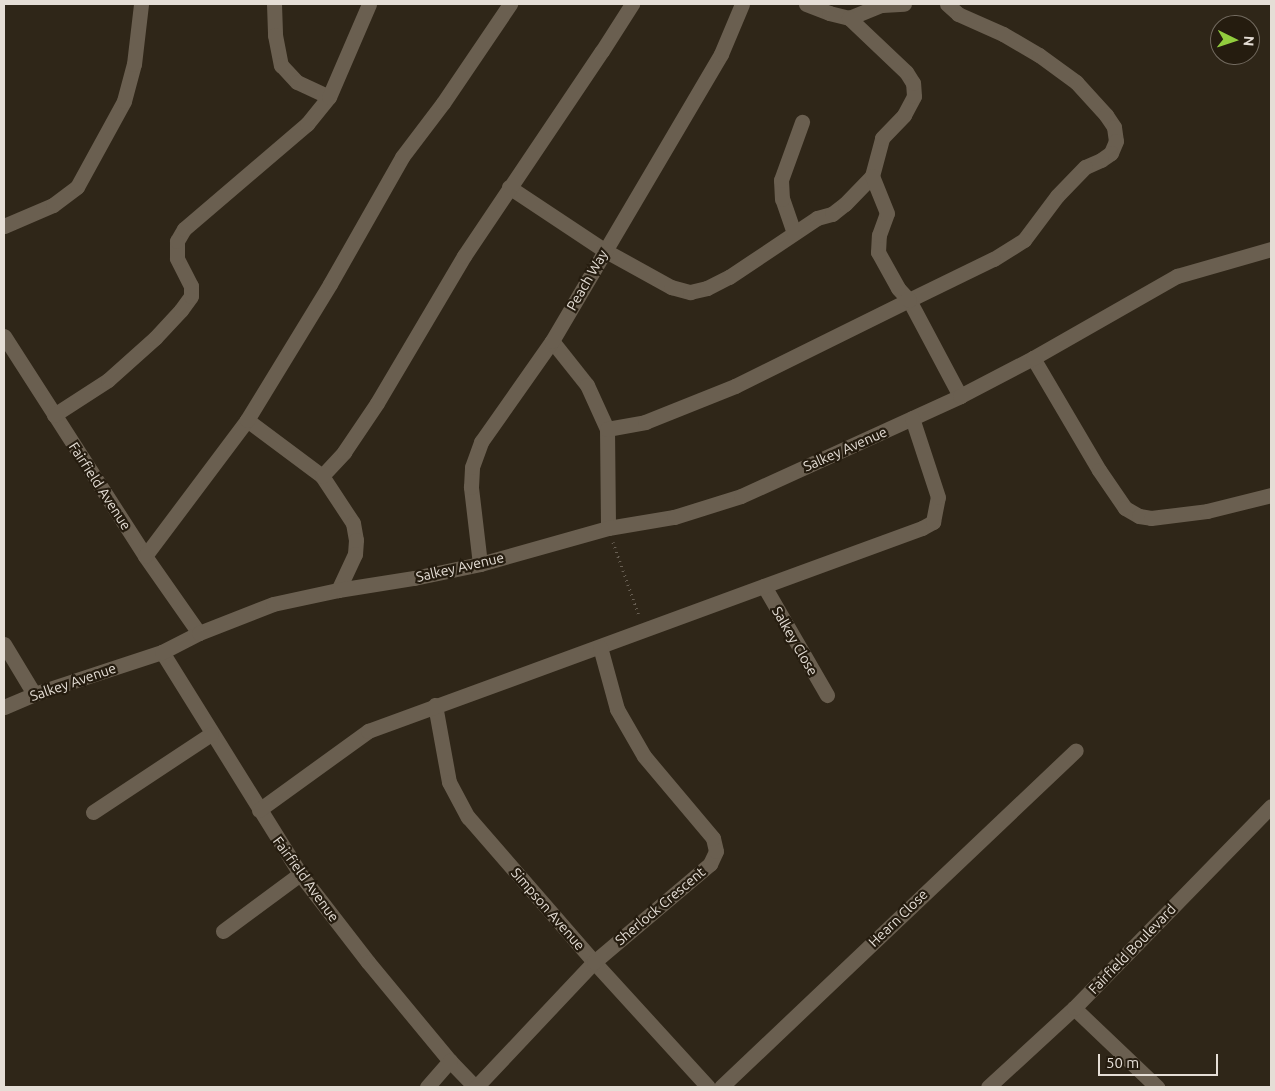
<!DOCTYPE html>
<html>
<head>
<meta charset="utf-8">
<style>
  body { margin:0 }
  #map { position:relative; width:1275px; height:1091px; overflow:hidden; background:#2f2618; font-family:Ubuntu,sans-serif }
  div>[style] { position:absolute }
  .path>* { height:3px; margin-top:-1.5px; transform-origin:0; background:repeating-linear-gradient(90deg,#685f53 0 1px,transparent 0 5px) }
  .minor>* { height:15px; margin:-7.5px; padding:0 7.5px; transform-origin:7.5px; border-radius:7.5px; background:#6a5f50 }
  span { translate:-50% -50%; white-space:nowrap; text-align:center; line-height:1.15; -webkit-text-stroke:4.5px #251c0f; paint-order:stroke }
  .street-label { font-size:14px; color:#e5ded6 }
  .frame { position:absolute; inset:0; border:5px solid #e5ded6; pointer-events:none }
  .north { position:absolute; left:1210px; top:15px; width:50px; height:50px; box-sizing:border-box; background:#251c0f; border:1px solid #726a5f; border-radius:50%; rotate:94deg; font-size:14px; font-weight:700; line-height:20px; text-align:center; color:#e5ded6 }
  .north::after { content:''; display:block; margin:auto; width:18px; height:22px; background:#92cd3e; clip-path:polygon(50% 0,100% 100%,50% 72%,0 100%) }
  .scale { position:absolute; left:1098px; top:1054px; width:120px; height:22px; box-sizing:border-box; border:2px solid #e5ded6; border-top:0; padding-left:6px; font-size:15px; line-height:18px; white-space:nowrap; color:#e5ded6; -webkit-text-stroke:4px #251c0f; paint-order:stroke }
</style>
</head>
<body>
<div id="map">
  <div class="path">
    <div style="left:613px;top:542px;width:78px;rotate:70.6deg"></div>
  </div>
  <div class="minor">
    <div style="left:274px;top:4px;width:31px;rotate:88deg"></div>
    <div style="left:275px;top:35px;width:31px;rotate:79deg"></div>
    <div style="left:281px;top:65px;width:23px;rotate:47deg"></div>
    <div style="left:297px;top:82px;width:35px;rotate:25deg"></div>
    <div style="left:806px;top:4px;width:25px;rotate:21deg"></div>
    <div style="left:829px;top:13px;width:21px;rotate:14deg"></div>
    <div style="left:849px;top:18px;width:35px;rotate:-22deg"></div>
    <div style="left:882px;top:5px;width:22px;rotate:-3deg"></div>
    <div style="left:947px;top:4px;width:15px;rotate:42deg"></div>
    <div style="left:958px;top:14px;width:49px;rotate:24deg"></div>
    <div style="left:1003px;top:34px;width:42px;rotate:30.3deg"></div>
    <div style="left:1039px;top:55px;width:46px;rotate:36.1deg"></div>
    <div style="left:1076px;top:82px;width:45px;rotate:47.7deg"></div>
    <div style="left:1106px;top:115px;width:14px;rotate:56deg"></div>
    <div style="left:1114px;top:127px;width:14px;rotate:82deg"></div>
    <div style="left:1116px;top:141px;width:13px;rotate:113deg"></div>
    <div style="left:1111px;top:153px;width:12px;rotate:145deg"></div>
    <div style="left:1101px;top:160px;width:17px;rotate:156deg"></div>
    <div style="left:1085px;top:167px;width:40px;rotate:134deg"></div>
    <div style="left:1057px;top:196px;width:55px;rotate:126.9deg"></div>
    <div style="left:1024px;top:240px;width:36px;rotate:148deg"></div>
    <div style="left:993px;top:259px;width:93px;rotate:154deg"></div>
    <div style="left:909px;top:300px;width:109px;rotate:62deg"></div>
    <div style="left:509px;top:187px;width:114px;rotate:33.6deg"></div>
    <div style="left:604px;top:250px;width:77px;rotate:28.9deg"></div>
    <div style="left:671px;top:287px;width:20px;rotate:15deg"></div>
    <div style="left:690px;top:292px;width:17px;rotate:-13deg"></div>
    <div style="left:707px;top:288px;width:25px;rotate:-27deg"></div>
    <div style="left:729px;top:277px;width:106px;rotate:-33.8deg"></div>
    <div style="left:817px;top:218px;width:16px;rotate:-15deg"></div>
    <div style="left:832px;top:214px;width:16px;rotate:-38deg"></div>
    <div style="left:845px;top:204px;width:39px;rotate:-46deg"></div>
    <div style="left:872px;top:176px;width:39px;rotate:-75deg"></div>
    <div style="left:882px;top:138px;width:32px;rotate:-46deg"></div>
    <div style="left:904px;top:115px;width:21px;rotate:-62deg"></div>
    <div style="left:914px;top:96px;width:13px;rotate:-94deg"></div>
    <div style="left:913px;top:83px;width:13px;rotate:-122deg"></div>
    <div style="left:906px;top:72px;width:79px;rotate:-136.5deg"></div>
    <div style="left:4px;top:226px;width:53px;rotate:-23.2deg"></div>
    <div style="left:53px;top:205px;width:30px;rotate:-37deg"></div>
    <div style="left:77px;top:187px;width:98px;rotate:-61.3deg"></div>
    <div style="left:124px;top:101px;width:38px;rotate:-75deg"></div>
    <div style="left:134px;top:64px;width:60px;rotate:-83.3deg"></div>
    <div style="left:794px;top:233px;width:36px;rotate:-109deg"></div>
    <div style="left:782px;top:199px;width:19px;rotate:-93deg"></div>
    <div style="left:781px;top:180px;width:62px;rotate:-70.1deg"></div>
    <div style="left:4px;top:336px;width:261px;rotate:57.3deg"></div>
    <div style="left:145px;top:556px;width:94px;rotate:55deg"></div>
    <div style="left:552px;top:341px;width:56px;rotate:51.5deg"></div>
    <div style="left:587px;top:385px;width:48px;rotate:65.6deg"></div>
    <div style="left:607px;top:429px;width:99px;rotate:89.4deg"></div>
    <div style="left:1033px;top:358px;width:130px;rotate:59.5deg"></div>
    <div style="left:1099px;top:470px;width:46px;rotate:55.6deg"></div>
    <div style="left:1125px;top:508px;width:16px;rotate:30deg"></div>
    <div style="left:1139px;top:516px;width:12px;rotate:9deg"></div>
    <div style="left:1151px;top:518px;width:56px;rotate:-7.1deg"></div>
    <div style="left:1207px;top:511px;width:66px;rotate:-14deg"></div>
    <div style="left:54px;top:415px;width:64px;rotate:-32.9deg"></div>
    <div style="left:108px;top:380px;width:63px;rotate:-41.8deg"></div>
    <div style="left:155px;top:338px;width:38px;rotate:-47deg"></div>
    <div style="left:181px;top:310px;width:17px;rotate:-54deg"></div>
    <div style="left:191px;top:296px;width:10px;rotate:-90deg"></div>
    <div style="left:191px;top:286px;width:31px;rotate:-117deg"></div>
    <div style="left:177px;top:258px;width:17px;rotate:-90deg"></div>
    <div style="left:177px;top:241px;width:14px;rotate:-60deg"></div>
    <div style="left:184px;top:229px;width:162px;rotate:-40.5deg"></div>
    <div style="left:307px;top:124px;width:35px;rotate:-51deg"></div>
    <div style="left:329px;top:97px;width:101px;rotate:-66.7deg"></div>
    <div style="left:247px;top:420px;width:94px;rotate:36.7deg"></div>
    <div style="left:322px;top:476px;width:56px;rotate:56.6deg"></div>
    <div style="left:353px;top:523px;width:17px;rotate:80deg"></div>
    <div style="left:356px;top:540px;width:14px;rotate:94deg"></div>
    <div style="left:355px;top:554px;width:40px;rotate:115deg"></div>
    <div style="left:607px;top:429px;width:39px;rotate:-10deg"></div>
    <div style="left:645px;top:422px;width:97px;rotate:-21.8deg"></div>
    <div style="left:735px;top:386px;width:194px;rotate:-26.3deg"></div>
    <div style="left:909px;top:300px;width:16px;rotate:-133deg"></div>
    <div style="left:898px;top:288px;width:41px;rotate:-119.1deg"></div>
    <div style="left:878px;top:252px;width:17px;rotate:-87deg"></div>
    <div style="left:879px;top:235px;width:23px;rotate:-70deg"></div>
    <div style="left:887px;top:213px;width:40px;rotate:-112deg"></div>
    <div style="left:322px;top:476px;width:33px;rotate:-47deg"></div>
    <div style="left:344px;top:452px;width:59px;rotate:-56deg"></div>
    <div style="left:377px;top:403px;width:171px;rotate:-59.4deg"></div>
    <div style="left:464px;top:256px;width:247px;rotate:-56.1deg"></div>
    <div style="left:602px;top:51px;width:56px;rotate:-57.4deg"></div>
    <div style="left:145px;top:556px;width:170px;rotate:-53.1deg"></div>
    <div style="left:247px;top:420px;width:159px;rotate:-58.6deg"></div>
    <div style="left:330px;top:284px;width:146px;rotate:-60.4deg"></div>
    <div style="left:402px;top:157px;width:68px;rotate:-52.8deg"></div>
    <div style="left:443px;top:103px;width:120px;rotate:-55.9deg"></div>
    <div style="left:480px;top:564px;width:78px;rotate:-96.7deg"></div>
    <div style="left:471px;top:487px;width:20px;rotate:-87deg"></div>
    <div style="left:472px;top:467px;width:27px;rotate:-70deg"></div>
    <div style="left:481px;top:442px;width:123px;rotate:-54.9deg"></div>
    <div style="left:552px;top:341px;width:333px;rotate:-59.5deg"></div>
    <div style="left:721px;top:54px;width:54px;rotate:-67.2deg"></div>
    <div style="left:764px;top:586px;width:126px;rotate:60deg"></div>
    <div style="left:4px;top:644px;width:58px;rotate:59deg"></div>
    <div style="left:162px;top:652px;width:261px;rotate:58.1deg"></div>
    <div style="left:300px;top:874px;width:111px;rotate:52.3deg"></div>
    <div style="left:368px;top:962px;width:129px;rotate:50.4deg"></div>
    <div style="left:450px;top:1061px;width:36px;rotate:46deg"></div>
    <div style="left:435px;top:705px;width:78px;rotate:79.7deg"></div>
    <div style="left:449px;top:782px;width:40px;rotate:62deg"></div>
    <div style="left:468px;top:817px;width:192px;rotate:49deg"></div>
    <div style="left:594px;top:962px;width:169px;rotate:47.6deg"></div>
    <div style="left:4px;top:707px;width:33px;rotate:-23deg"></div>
    <div style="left:34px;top:694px;width:135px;rotate:-18.2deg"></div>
    <div style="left:162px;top:652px;width:42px;rotate:-27.2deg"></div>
    <div style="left:199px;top:633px;width:79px;rotate:-21.4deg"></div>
    <div style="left:273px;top:604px;width:66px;rotate:-12.2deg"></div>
    <div style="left:338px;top:590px;width:77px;rotate:-9deg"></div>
    <div style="left:414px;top:578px;width:67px;rotate:-12deg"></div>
    <div style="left:480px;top:564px;width:133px;rotate:-15.7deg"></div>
    <div style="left:608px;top:528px;width:67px;rotate:-9.5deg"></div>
    <div style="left:674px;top:517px;width:70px;rotate:-17.4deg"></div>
    <div style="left:741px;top:496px;width:241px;rotate:-24.5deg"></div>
    <div style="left:960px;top:396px;width:82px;rotate:-27.5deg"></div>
    <div style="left:1033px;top:358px;width:166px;rotate:-29.7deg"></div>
    <div style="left:1177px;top:276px;width:98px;rotate:-16deg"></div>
    <div style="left:259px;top:810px;width:135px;rotate:-35.9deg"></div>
    <div style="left:368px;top:731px;width:590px;rotate:-20.12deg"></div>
    <div style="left:922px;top:528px;width:13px;rotate:-29deg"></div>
    <div style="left:933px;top:522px;width:25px;rotate:-79deg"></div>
    <div style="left:938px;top:497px;width:83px;rotate:-108.2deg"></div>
    <div style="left:93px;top:812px;width:141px;rotate:-33.5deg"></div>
    <div style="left:223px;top:931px;width:96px;rotate:-36.5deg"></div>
    <div style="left:1074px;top:1008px;width:115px;rotate:43.6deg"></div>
    <div style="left:427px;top:1087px;width:35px;rotate:-49deg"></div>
    <div style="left:476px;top:1087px;width:172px;rotate:-46.7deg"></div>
    <div style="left:594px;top:962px;width:152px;rotate:-40.2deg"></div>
    <div style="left:710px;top:864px;width:14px;rotate:-65deg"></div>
    <div style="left:716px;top:851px;width:13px;rotate:-103deg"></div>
    <div style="left:713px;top:838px;width:107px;rotate:-130.1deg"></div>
    <div style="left:644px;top:756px;width:54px;rotate:-119.9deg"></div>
    <div style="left:617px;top:709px;width:64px;rotate:-105.3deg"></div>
    <div style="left:721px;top:1087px;width:489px;rotate:-43.5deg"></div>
    <div style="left:988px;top:1087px;width:117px;rotate:-42.6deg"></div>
    <div style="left:1074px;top:1008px;width:282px;rotate:-45.7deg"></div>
  </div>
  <div class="street-label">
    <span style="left:587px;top:280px;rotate:-60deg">Peach Way</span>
    <span style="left:845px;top:449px;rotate:-24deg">Salkey Avenue</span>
    <span style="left:100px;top:486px;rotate:57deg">Fairfield Avenue</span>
    <span style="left:460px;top:567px;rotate:-13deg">Salkey Avenue</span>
    <span style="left:795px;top:641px;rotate:60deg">Salkey Close</span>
    <span style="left:73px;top:682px;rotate:-19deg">Salkey Avenue</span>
    <span style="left:306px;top:879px;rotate:54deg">Fairfield Avenue</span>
    <span style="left:660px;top:906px;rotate:-40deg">Sherlock Crescent</span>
    <span style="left:548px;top:909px;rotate:49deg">Simpson Avenue</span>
    <span style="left:898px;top:918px;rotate:-44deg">Hearn Close</span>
    <span style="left:1132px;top:949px;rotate:-46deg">Fairfield Boulevard</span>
  </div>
  <div class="frame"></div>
  <div class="north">N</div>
  <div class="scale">50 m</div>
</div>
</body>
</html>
